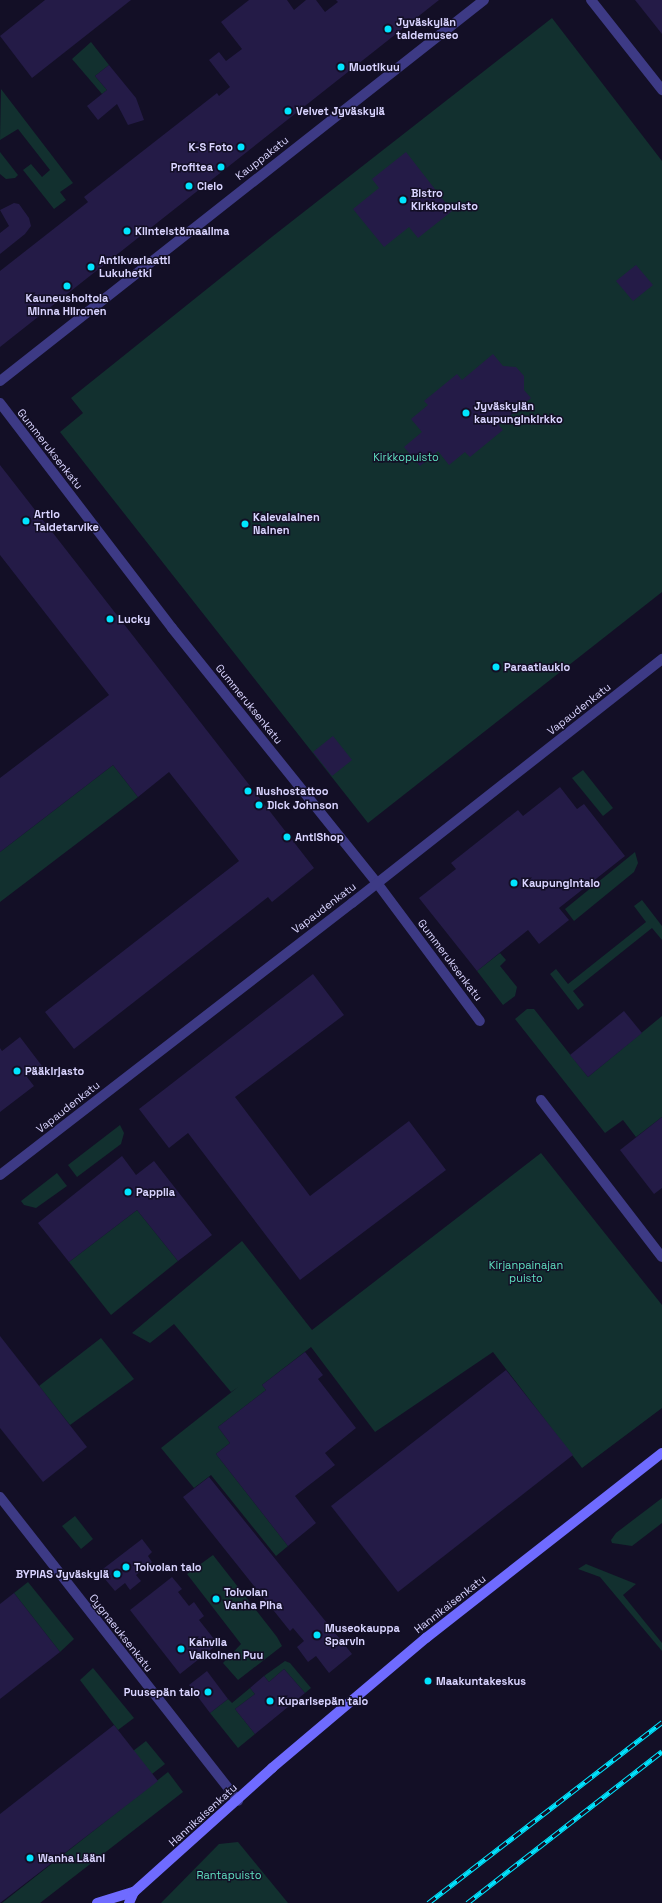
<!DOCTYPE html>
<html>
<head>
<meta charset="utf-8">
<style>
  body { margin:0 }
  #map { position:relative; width:662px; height:1903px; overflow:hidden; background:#130f26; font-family:"Space Grotesk",sans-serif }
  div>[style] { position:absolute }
  .green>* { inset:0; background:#12302f }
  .building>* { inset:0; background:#241b47 }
  .street>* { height:10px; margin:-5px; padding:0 5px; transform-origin:5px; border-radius:5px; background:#3d3a85 }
  .secondary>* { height:10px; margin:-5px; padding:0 5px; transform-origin:5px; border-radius:5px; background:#6f6bff }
  .rail>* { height:4.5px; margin-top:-2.25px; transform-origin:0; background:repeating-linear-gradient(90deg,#130f26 0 9px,#00e5ff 0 18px); box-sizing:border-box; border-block:1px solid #00e5ff }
  .dots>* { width:11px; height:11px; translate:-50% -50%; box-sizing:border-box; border:2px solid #130f26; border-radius:50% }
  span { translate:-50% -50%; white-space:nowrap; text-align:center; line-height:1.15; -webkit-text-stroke:3px #130f26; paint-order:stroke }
  .poi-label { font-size:11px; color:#d9d4ff; font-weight:700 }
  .left { translate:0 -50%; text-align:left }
  .right { translate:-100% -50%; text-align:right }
  .street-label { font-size:11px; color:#d9d4ff }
  .park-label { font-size:11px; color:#5fe0c0 }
</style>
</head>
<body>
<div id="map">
  <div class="green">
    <div style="clip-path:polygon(552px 18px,662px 161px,662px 592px,368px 823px,60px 432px,83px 413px,71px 398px,273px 236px)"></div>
    <div style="clip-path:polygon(91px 42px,109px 65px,95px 76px,107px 90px,102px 94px,72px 59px)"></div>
    <div style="clip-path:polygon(1px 89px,73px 183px,60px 192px,66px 200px,54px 209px,23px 170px,31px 164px,42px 177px,50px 170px,18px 129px,0 140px)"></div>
    <div style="clip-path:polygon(0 152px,18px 175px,15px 178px,6px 179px,0 174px)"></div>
    <div style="clip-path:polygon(113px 765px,138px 797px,0 902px,0 852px)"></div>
    <div style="clip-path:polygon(583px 770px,613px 808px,603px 816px,572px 778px)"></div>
    <div style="clip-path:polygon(635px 852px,638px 863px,634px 872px,574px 921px,565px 909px)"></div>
    <div style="clip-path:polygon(642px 900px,662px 926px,662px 940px,652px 928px,573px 991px,584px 1005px,578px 1010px,550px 974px,556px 969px,568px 984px,646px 922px,634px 906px)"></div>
    <div style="clip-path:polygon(500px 953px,506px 960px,500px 966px,517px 987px,515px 996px,503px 1005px,477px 971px)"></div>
    <div style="clip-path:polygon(527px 1009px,534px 1009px,588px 1077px,662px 1016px,662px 1117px,636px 1137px,623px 1120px,605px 1133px,515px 1019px)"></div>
    <div style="clip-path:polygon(120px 1125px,124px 1133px,121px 1144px,77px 1177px,68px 1165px)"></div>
    <div style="clip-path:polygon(541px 1153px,662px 1305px,662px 1408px,582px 1468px,493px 1352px,375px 1432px,311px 1347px,262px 1385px,266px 1390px,218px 1427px,230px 1443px,216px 1454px,288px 1546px,276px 1556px,211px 1475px,194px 1488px,161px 1448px,238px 1387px,231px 1392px,174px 1324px,150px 1343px,132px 1333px,242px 1241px,312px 1330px)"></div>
    <div style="clip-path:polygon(57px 1173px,67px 1186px,36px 1208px,24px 1205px,21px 1201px)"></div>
    <div style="clip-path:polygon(137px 1210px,178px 1261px,111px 1315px,69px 1262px)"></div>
    <div style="clip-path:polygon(101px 1338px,134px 1379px,70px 1425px,39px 1386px)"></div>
    <div style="clip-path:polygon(662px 1498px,662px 1523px,632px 1546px,612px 1543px,611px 1540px,616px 1533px)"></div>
    <div style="clip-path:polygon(75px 1516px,93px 1539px,81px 1549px,62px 1526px)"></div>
    <div style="clip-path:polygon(213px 1555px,277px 1637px,282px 1646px,238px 1680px,223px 1663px,241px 1644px,187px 1574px)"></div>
    <div style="clip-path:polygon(586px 1564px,636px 1584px,623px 1595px,662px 1643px,662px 1651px,600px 1577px,578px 1569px)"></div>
    <div style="clip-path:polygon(28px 1582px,74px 1639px,60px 1652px,14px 1593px)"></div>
    <div style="clip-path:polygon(285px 1661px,290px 1663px,311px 1688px,305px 1693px,284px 1669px,269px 1682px,264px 1676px)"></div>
    <div style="clip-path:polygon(93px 1668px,134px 1718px,118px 1730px,80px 1680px)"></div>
    <div style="clip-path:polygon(250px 1688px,255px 1694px,235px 1709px,255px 1734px,238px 1748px,210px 1713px,228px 1699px,232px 1703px)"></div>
    <div style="clip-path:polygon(146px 1741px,165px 1764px,152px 1774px,133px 1751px)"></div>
    <div style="clip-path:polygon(168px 1772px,183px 1792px,40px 1903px,2px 1903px)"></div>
    <div style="clip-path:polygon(238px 1842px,288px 1903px,161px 1903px,219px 1844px)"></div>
  </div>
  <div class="building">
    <div style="clip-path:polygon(45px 0,131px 0,32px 78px,0 36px)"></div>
    <div style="clip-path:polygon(249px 0,287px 0,294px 10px,306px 0,316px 0,325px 12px,338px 2px,336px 0,439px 0,0 347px,0 271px,88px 202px,84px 197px,217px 93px,219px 96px,230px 87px,209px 60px,219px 52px,226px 61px,242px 49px,221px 22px)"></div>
    <div style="clip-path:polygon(635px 0,662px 0,662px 34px)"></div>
    <div style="clip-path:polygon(109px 65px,136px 98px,144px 120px,128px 125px,117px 104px,98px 120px,87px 106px,107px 90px,95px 76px)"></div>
    <div style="clip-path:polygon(406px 152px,452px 211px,418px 238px,409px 227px,384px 247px,353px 209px,379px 188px,372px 179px)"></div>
    <div style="clip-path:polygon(14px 203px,19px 204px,29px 218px,31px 226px,25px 234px,0 254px,0 233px,9px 226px,0 210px)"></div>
    <div style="clip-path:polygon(636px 265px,653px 285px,633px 301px,616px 281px)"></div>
    <div style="clip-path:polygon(493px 354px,503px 366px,516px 367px,524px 376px,524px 390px,531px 398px,499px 425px,503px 430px,470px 457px,465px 452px,449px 465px,438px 451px,420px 466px,404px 447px,422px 432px,411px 419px,428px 405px,424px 401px,457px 374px,462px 380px)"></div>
    <div style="clip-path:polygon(0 465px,314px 868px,272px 902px,268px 897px,74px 1049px,45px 1012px,239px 861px,169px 772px,138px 797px,113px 765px,0 852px,0 778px,109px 695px,0 555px)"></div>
    <div style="clip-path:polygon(333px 736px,352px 760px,332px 776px,313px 752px)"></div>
    <div style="clip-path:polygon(560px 787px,577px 809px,584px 804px,625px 856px,559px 908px,569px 920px,539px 944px,528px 930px,477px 971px,419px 898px,456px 869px,451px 863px,518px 810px,523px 816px)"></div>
    <div style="clip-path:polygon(313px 974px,344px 1015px,235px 1097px,310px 1196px,409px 1121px,446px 1170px,300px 1280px,188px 1133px,169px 1148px,139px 1109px)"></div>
    <div style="clip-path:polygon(624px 1011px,642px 1033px,588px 1077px,570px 1055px)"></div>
    <div style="clip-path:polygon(20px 1037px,42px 1066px,27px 1077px,34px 1086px,0 1112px,0 1048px,2px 1051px)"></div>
    <div style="clip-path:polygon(662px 1117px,662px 1188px,654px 1194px,620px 1150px)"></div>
    <div style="clip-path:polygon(122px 1156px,136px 1175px,154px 1161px,212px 1235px,178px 1261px,137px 1210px,69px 1262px,38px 1223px)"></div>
    <div style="clip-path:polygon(0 1336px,87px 1447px,43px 1482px,0 1428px)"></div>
    <div style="clip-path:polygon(305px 1352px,323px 1375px,318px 1379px,356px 1428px,325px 1453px,335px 1465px,295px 1496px,316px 1523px,288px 1546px,216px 1454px,230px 1443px,218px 1427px,266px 1390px,262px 1385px)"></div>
    <div style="clip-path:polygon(506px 1370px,573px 1455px,398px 1592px,331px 1506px)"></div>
    <div style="clip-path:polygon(209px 1477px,352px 1654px,329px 1673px,316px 1656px,308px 1662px,297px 1647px,304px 1641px,293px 1628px,290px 1631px,183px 1497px)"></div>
    <div style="clip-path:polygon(142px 1539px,152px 1552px,148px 1556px,152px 1562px,136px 1575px,141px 1581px,130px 1590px,125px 1583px,115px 1591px,99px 1572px)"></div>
    <div style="clip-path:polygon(172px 1577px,182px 1589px,178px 1592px,189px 1606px,194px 1602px,204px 1616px,199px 1620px,218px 1644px,180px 1674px,130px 1610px)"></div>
    <div style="clip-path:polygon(14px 1593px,60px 1652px,0 1699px,0 1604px)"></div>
    <div style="clip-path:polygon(284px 1669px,305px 1693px,255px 1734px,235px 1709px,255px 1694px,250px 1688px,264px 1676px,269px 1682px)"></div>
    <div style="clip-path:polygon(207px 1671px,228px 1699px,210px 1713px,189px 1685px)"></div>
    <div style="clip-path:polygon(114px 1725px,158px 1781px,0 1903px,0 1814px)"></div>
  </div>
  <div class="street">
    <div style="left:591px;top:0;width:115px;rotate:51.7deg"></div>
    <div style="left:0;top:381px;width:616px;rotate:-38.21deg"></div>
    <div style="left:0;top:403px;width:283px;rotate:52.6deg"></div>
    <div style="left:172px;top:628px;width:327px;rotate:51.2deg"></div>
    <div style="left:377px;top:883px;width:172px;rotate:53.3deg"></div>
    <div style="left:541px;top:1100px;width:198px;rotate:52.4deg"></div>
    <div style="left:0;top:1175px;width:445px;rotate:-37.7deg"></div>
    <div style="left:352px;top:903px;width:395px;rotate:-38.2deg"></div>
    <div style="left:0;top:1497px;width:386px;rotate:51.9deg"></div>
  </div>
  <div class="secondary">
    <div style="left:97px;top:1903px;width:39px;rotate:-17deg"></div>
    <div style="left:129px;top:1903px;width:12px;rotate:-66deg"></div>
    <div style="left:134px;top:1892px;width:186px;rotate:-41.9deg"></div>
    <div style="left:272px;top:1768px;width:202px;rotate:-40.2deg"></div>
    <div style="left:426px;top:1638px;width:300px;rotate:-38.1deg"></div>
  </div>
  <div class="rail">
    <div style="left:428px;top:1903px;width:296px;rotate:-37.7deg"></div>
    <div style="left:467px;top:1903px;width:247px;rotate:-37.9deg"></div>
  </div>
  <div class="dots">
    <div style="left:388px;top:29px;background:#00e5ff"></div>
    <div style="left:341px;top:67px;background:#00e5ff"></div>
    <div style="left:288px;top:111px;background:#00e5ff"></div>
    <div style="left:241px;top:147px;background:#00e5ff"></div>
    <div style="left:221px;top:167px;background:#00e5ff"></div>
    <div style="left:189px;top:186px;background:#00e5ff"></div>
    <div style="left:403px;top:200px;background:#00e5ff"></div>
    <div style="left:127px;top:231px;background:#00e5ff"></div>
    <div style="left:91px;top:267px;background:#00e5ff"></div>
    <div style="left:67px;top:286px;background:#00e5ff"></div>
    <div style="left:466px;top:413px;background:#00e5ff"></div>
    <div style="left:26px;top:521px;background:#00e5ff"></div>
    <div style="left:245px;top:524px;background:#00e5ff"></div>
    <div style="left:110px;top:619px;background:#00e5ff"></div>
    <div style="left:496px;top:667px;background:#00e5ff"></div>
    <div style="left:248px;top:791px;background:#00e5ff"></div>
    <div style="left:259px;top:805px;background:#00e5ff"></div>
    <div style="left:287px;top:837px;background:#00e5ff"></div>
    <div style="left:514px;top:883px;background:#00e5ff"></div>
    <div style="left:17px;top:1071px;background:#00e5ff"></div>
    <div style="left:128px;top:1192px;background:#00e5ff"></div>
    <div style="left:126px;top:1567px;background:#00e5ff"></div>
    <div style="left:117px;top:1574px;background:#00e5ff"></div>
    <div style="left:216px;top:1599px;background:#00e5ff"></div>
    <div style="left:317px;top:1635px;background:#00e5ff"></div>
    <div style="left:181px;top:1649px;background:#00e5ff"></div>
    <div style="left:428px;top:1681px;background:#00e5ff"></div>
    <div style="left:208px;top:1692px;background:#00e5ff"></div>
    <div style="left:270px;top:1701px;background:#00e5ff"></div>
    <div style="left:30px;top:1858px;background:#00e5ff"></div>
  </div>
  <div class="poi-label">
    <span class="left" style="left:396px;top:29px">Jyväskylän<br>taidemuseo</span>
    <span class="left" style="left:349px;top:67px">Muotikuu</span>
    <span class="left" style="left:296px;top:111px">Velvet Jyväskylä</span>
    <span class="right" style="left:233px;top:147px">K-S Foto</span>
    <span class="right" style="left:213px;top:167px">Profitea</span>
    <span class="left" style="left:197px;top:186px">Cielo</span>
    <span class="left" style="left:411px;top:200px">Bistro<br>Kirkkopuisto</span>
    <span class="left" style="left:135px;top:231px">Kiinteistömaailma</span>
    <span class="left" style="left:99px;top:267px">Antikvariaatti<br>Lukuhetki</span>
    <span style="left:67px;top:305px">Kauneushoitola<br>Minna Hiironen</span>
    <span class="left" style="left:474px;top:413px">Jyväskylän<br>kaupunginkirkko</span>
    <span class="left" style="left:34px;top:521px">Artlo<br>Taidetarvike</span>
    <span class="left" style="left:253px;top:524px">Kalevalainen<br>Nainen</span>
    <span class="left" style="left:118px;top:619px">Lucky</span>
    <span class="left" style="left:504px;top:667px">Paraatiaukio</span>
    <span class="left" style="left:256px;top:791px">Nushostattoo</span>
    <span class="left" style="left:267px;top:805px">Dick Johnson</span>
    <span class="left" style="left:295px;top:837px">AntiShop</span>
    <span class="left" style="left:522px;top:883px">Kaupungintalo</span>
    <span class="left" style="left:25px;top:1071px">Pääkirjasto</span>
    <span class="left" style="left:136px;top:1192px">Pappila</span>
    <span class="left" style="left:134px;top:1567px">Toivolan talo</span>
    <span class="right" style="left:109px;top:1574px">BYPIAS Jyväskylä</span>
    <span class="left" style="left:224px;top:1599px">Toivolan<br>Vanha Piha</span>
    <span class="left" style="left:325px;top:1635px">Museokauppa<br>Sparvin</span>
    <span class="left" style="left:189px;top:1649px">Kahvila<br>Valkoinen Puu</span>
    <span class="left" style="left:436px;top:1681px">Maakuntakeskus</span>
    <span class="right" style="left:200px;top:1692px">Puusepän talo</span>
    <span class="left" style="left:278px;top:1701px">Kuparisepän talo</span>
    <span class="left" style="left:38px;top:1858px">Wanha Lääni</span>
  </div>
  <div class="street-label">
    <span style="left:262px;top:158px;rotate:-38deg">Kauppakatu</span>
    <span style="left:50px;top:449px;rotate:52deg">Gummeruksenkatu</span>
    <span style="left:249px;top:704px;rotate:51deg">Gummeruksenkatu</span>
    <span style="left:579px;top:709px;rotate:-38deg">Vapaudenkatu</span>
    <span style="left:324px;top:908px;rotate:-37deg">Vapaudenkatu</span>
    <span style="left:450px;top:960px;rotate:53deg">Gummeruksenkatu</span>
    <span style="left:68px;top:1107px;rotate:-38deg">Vapaudenkatu</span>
    <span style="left:450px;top:1604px;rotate:-38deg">Hannikaisenkatu</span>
    <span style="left:121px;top:1633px;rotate:52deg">Cygnaeuksenkatu</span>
    <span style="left:203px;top:1815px;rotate:-42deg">Hannikaisenkatu</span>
  </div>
  <div class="park-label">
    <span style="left:406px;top:457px">Kirkkopuisto</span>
    <span style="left:526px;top:1272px">Kirjanpainajan<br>puisto</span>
    <span style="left:229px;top:1875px">Rantapuisto</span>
  </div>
</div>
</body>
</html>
